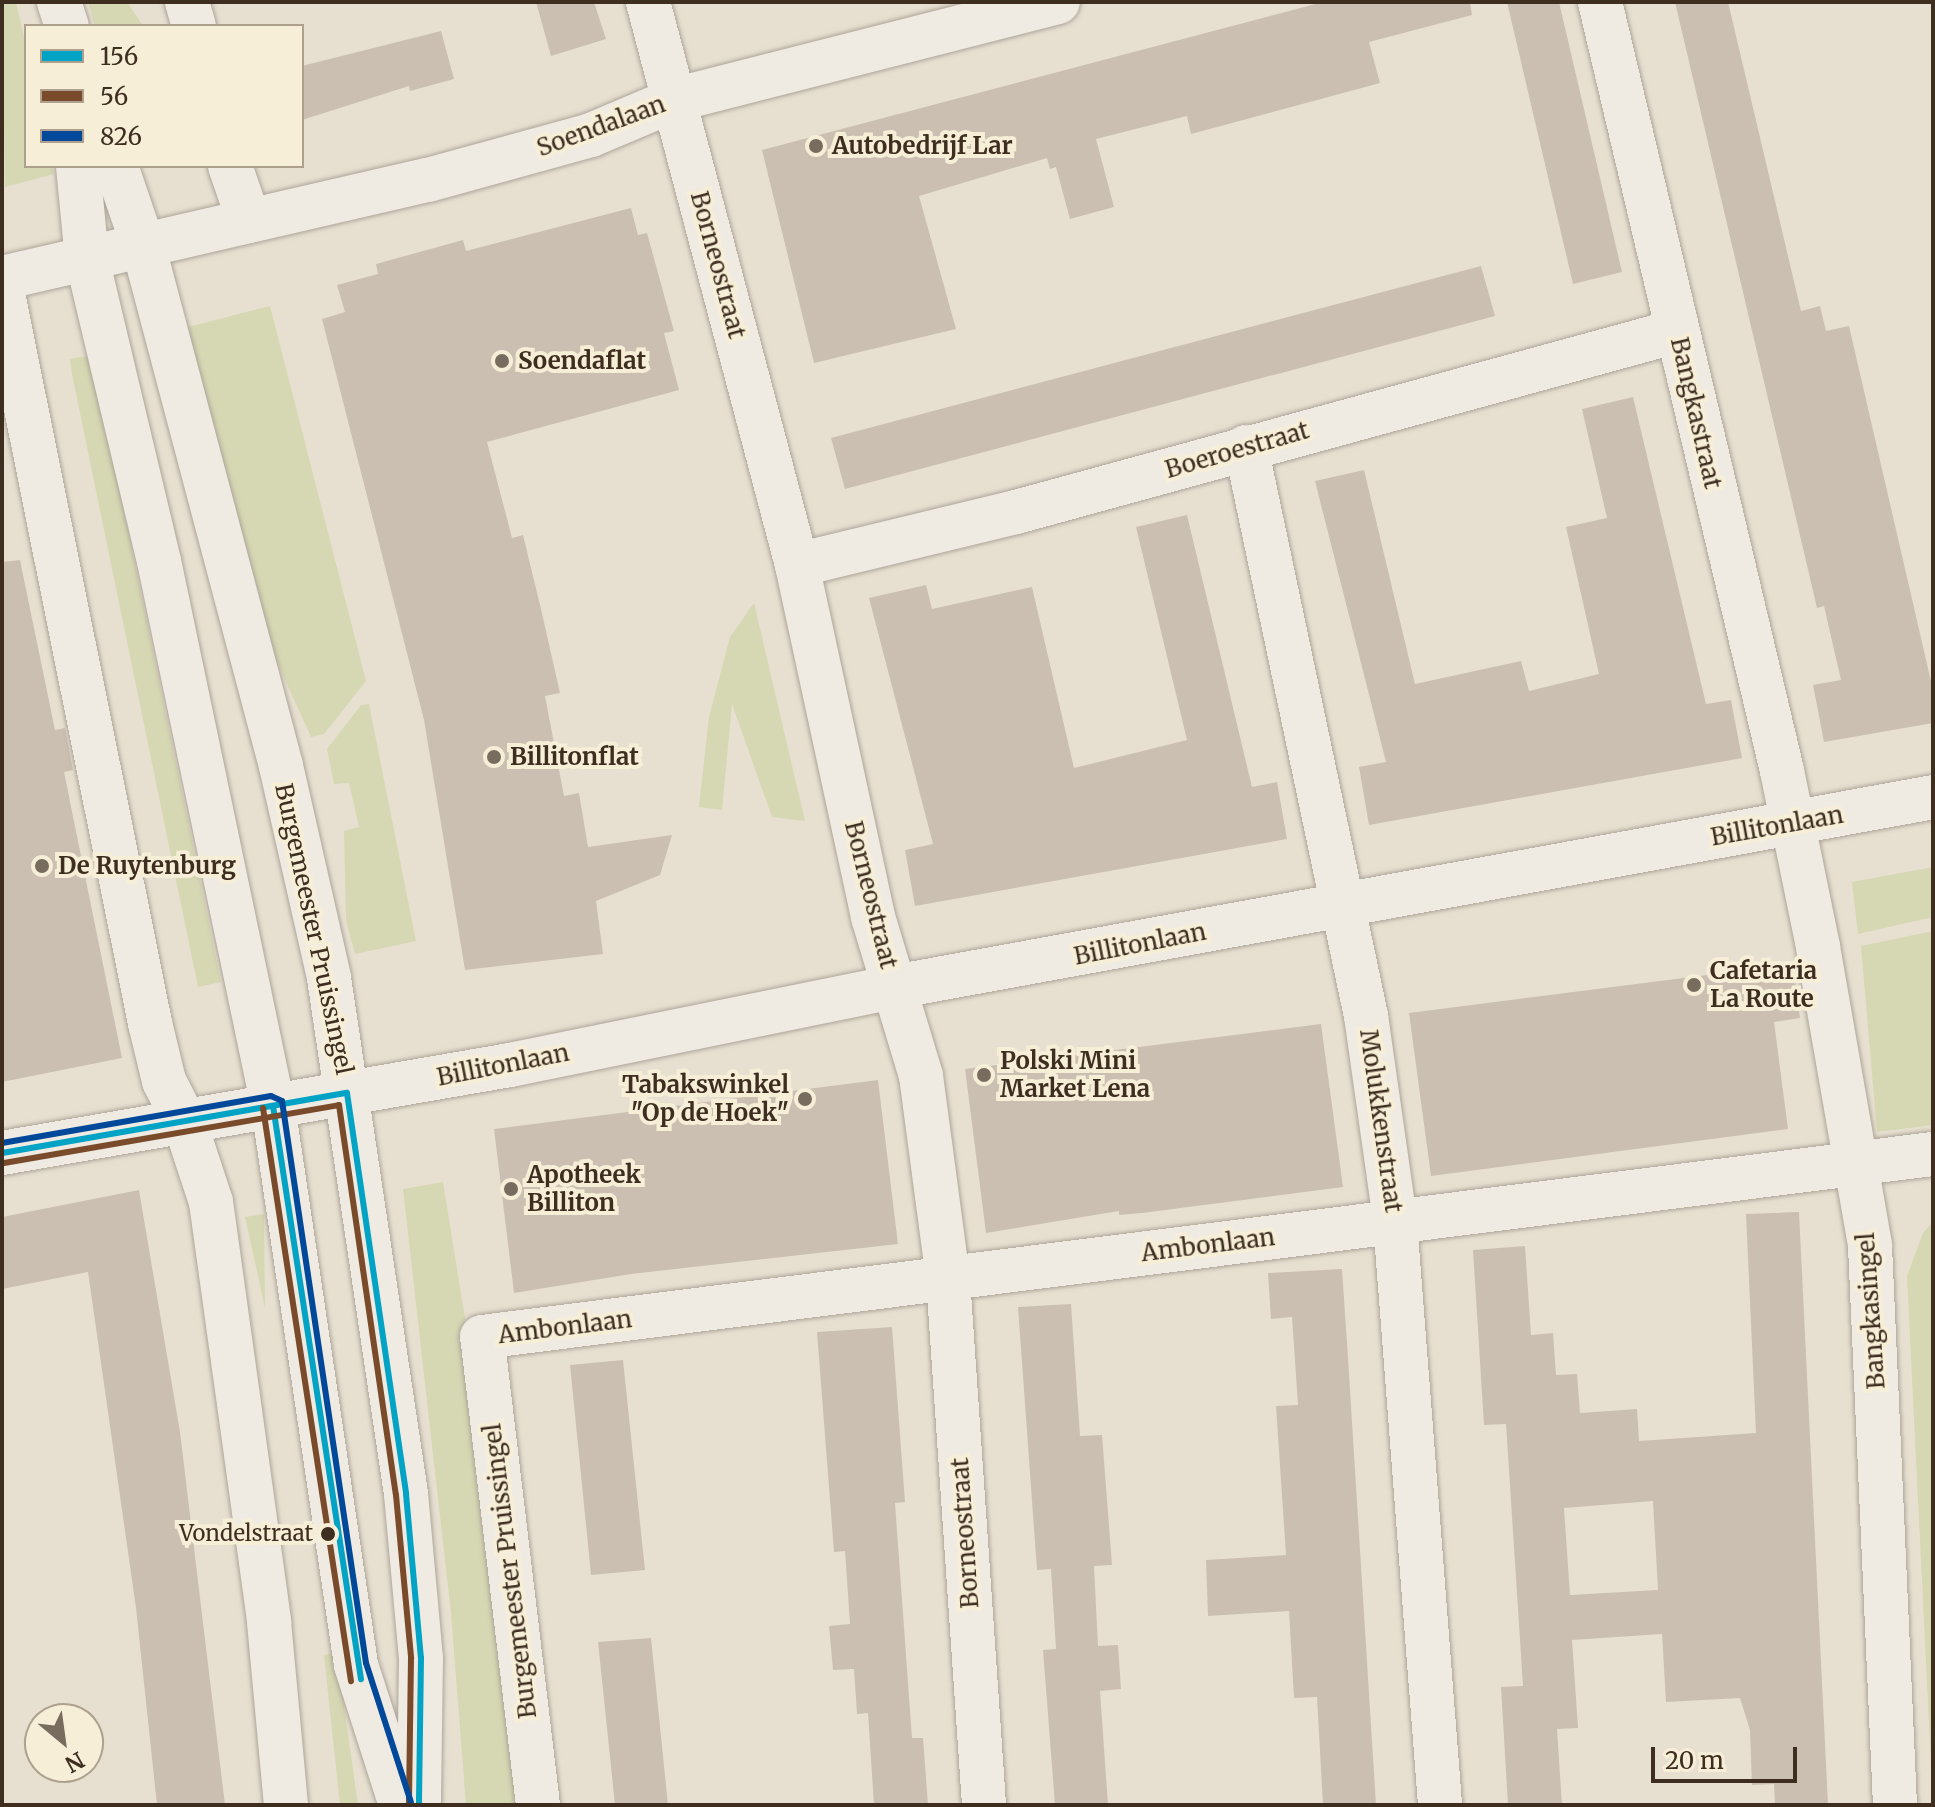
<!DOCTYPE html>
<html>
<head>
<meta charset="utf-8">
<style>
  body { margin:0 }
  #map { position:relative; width:1935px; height:1807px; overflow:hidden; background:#e7e0d1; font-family:Merriweather,serif }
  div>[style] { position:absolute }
  .green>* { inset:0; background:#d6d7b3 }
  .building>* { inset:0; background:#cbbfb2 }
  .roads { filter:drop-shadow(0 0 2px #ada599) drop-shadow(0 0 2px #ada599) }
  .minor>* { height:44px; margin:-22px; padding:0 22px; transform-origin:22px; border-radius:22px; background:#efebe3 }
  .tertiary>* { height:44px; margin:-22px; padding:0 22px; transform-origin:22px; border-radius:22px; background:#efebe3 }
  .bus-1>* { height:6px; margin:-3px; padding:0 3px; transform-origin:3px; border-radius:3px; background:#03a3c5 }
  .bus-2>* { height:6px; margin:-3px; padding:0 3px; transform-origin:3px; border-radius:3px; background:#7a4b2a }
  .bus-3>* { height:6px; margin:-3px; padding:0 3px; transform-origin:3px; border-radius:3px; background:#004899 }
  .dots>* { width:22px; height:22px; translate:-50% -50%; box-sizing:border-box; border:4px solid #f7eed8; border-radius:50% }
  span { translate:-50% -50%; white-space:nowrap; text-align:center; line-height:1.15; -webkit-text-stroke:8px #f7eed8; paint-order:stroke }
  .bus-label { font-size:22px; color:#3d2e20 }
  .right { translate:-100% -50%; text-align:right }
  .street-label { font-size:24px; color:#3d2e20 }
  .poi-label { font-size:24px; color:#3d2e20; font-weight:700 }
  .left { translate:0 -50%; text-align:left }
  .frame { position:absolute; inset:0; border:4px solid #3d2e20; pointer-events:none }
  .legend { position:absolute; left:24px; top:24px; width:280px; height:144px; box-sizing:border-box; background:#f7eed8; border:2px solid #ada18e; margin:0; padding:10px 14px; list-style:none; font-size:24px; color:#3d2e20 }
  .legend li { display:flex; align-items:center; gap:16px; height:40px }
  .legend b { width:40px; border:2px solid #ada18e }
  .north { position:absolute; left:24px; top:1703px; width:80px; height:80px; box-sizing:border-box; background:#f7eed8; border:2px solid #ada18e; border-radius:50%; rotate:151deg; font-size:22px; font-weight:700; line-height:32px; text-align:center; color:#3d2e20 }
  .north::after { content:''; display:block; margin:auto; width:28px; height:36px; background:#786c5e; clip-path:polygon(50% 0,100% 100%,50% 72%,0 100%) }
  .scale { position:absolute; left:1651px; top:1747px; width:146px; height:36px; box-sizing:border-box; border:4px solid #3d2e20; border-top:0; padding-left:10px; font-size:24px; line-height:28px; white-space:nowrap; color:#3d2e20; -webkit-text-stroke:6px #f7eed8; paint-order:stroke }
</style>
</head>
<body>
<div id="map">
  <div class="green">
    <div style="clip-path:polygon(2px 2px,16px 2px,26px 46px,26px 166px,52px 166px,54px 174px,5px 187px)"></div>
    <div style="clip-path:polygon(88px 2px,127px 2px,143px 26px,95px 26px)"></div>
    <div style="clip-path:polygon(270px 306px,366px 681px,324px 734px,311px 737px,267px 640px,184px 328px)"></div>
    <div style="clip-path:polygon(92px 355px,221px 982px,198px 987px,72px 374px,70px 359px)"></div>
    <div style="clip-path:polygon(754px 603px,805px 821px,772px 817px,732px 704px,722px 810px,699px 807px,709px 717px,730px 637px)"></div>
    <div style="clip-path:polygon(369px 704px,416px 941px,355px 954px,346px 921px,344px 831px,359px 827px,349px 783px,334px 784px,327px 749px,361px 705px)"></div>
    <div style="clip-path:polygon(1933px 867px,1933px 917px,1858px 934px,1852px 882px)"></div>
    <div style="clip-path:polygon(1933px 931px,1933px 1125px,1877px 1132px,1861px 946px)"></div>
    <div style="clip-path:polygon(443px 1182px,479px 1405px,524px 1805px,466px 1805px,451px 1613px,403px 1189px)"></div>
    <div style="clip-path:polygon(264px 1214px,265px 1308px,245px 1217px)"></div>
    <div style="clip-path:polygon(1933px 1222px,1933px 1805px,1907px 1276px,1923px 1233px)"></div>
    <div style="clip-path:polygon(334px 1653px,342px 1691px,358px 1805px,340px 1805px,324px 1655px)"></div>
  </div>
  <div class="building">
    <div style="clip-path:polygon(536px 2px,594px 2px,606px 39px,551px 56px)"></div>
    <div style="clip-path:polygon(1323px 2px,1470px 2px,1472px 15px,1369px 42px,1380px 83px,1191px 134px,1187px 116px,1096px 139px,1114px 207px,1070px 219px,1056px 167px,1050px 169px,1047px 158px,919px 196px,956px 329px,814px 363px,762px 150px)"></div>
    <div style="clip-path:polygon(1507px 2px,1559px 2px,1622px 272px,1573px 284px)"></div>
    <div style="clip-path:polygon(1675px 2px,1728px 2px,1801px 311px,1820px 306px,1826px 331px,1849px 326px,1933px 690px,1933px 723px,1824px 742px,1813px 685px,1841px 680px,1824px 606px,1817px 608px)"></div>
    <div style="clip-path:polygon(441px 31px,454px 79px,410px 91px,409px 86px,302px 120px,302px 66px)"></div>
    <div style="clip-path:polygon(631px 208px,638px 235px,647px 233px,674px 331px,664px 333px,679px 390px,487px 442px,512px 538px,523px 535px,541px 609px,560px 693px,545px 696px,564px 796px,579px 793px,588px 847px,672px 835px,660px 875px,596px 901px,603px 954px,465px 970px,424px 720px,322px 319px,345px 312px,337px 285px,378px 274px,376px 264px,463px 240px,466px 251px)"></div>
    <div style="clip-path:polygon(1481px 266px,1495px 316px,845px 489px,831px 438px)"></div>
    <div style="clip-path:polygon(1633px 397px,1706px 704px,1731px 700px,1742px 758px,1369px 825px,1359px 767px,1386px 762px,1315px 481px,1364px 470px,1415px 684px,1521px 661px,1529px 691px,1599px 674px,1566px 527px,1607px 518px,1582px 409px)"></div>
    <div style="clip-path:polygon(1187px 515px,1252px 787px,1277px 782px,1287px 839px,915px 906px,905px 850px,933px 844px,869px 598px,926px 585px,932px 609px,1032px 587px,1074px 768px,1187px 740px,1136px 527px)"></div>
    <div style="clip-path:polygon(20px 560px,55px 730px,65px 728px,73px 770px,64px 772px,122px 1058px,2px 1082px,2px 562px)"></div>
    <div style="clip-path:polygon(1793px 964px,1800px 1018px,1774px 1022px,1788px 1129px,1431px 1176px,1409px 1013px)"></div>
    <div style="clip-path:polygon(1321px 1024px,1343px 1187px,1142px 1213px,1119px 1215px,1119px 1211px,986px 1233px,965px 1069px)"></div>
    <div style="clip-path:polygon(878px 1080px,898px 1244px,631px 1274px,514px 1293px,494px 1129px)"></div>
    <div style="clip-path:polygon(139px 1190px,180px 1432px,225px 1805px,157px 1805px,136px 1608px,88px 1272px,2px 1289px,2px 1217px)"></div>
    <div style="clip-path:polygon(evenodd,1799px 1212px,1828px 1805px,1775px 1805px,1774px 1784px,1752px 1785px,1750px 1730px,1740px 1698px,1666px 1702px,1662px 1634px,1572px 1640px,1578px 1728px,1557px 1729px,1562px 1805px,1508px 1805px,1501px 1687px,1523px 1686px,1506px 1424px,1484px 1425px,1473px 1250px,1525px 1246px,1531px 1335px,1553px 1333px,1556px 1375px,1577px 1374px,1580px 1413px,1637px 1409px,1639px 1441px,1756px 1433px,1746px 1214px,1799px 1212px,1653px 1501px,1658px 1590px,1570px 1595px,1564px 1508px,1653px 1501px)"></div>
    <div style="clip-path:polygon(1342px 1269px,1348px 1358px,1376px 1805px,1323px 1805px,1317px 1697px,1294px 1698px,1289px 1611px,1208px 1616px,1206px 1560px,1286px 1555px,1276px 1406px,1298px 1405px,1292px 1317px,1271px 1319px,1268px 1273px)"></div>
    <div style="clip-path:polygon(1071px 1304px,1080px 1436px,1102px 1435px,1112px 1565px,1094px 1566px,1098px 1646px,1118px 1645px,1121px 1689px,1100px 1691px,1108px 1805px,1055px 1805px,1043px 1650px,1056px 1649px,1051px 1569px,1037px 1570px,1018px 1307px)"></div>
    <div style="clip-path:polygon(892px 1327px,905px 1502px,895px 1503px,912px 1738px,923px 1738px,928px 1805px,874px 1805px,868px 1713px,857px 1714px,854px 1669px,833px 1670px,829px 1626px,850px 1624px,845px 1551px,834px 1552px,817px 1332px)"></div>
    <div style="clip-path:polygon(623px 1360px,645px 1570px,591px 1575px,570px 1365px)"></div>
    <div style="clip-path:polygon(651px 1638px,668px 1805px,615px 1805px,598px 1642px)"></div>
  </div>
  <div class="roads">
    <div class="minor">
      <div style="left:187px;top:2px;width:25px;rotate:74deg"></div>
      <div style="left:648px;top:2px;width:582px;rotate:75.18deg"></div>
      <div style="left:797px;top:565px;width:360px;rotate:77.8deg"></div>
      <div style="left:873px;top:917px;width:166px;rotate:73.2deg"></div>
      <div style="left:921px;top:1076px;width:205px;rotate:82.4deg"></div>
      <div style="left:948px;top:1279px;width:527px;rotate:86.08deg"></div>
      <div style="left:1600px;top:2px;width:790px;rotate:76.68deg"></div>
      <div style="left:1782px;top:771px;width:180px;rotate:78.4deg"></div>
      <div style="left:1818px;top:947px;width:303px;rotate:80.1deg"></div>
      <div style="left:1870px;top:1246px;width:560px;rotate:87.44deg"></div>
      <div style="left:230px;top:166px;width:58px;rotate:70.9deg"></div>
      <div style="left:2px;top:278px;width:437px;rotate:-13deg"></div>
      <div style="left:428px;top:180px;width:169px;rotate:-15.4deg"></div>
      <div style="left:591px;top:135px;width:90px;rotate:-22.9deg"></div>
      <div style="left:674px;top:100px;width:396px;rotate:-14.3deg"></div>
      <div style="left:2px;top:289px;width:749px;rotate:78.6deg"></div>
      <div style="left:150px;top:1023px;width:60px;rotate:76.4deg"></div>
      <div style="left:164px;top:1081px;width:44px;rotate:62.9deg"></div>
      <div style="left:184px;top:1120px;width:86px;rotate:71.8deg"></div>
      <div style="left:211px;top:1202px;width:424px;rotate:82.1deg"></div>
      <div style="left:269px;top:1622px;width:184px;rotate:84.7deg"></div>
      <div style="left:1246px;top:447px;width:582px;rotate:78.09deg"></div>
      <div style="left:1366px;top:1016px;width:207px;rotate:81.9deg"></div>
      <div style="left:1395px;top:1221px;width:586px;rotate:85.59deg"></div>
      <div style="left:797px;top:565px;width:225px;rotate:-13.6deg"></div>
      <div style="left:1016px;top:512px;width:685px;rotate:-15.31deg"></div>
      <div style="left:538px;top:1805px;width:471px;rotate:-96.8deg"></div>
      <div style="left:482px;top:1337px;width:1462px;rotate:-7.19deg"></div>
    </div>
    <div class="tertiary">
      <div style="left:59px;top:2px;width:25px;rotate:72deg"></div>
      <div style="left:78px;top:166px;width:93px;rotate:84.5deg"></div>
      <div style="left:87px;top:259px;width:310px;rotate:76.6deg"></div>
      <div style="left:159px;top:561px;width:557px;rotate:78.19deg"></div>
      <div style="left:273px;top:1106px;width:565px;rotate:81.55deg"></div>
      <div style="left:356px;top:1665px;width:147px;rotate:72.2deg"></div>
      <div style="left:116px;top:166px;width:83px;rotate:71.1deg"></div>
      <div style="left:143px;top:245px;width:539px;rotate:75.16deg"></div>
      <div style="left:281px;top:766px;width:217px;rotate:77.2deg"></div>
      <div style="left:329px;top:978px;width:522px;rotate:81.51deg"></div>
      <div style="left:406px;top:1494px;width:165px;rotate:84.8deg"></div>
      <div style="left:421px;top:1658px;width:147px;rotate:90.8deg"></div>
      <div style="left:2px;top:1153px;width:516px;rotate:-9.83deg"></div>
      <div style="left:510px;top:1065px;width:392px;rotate:-11.5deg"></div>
      <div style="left:894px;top:987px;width:1056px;rotate:-10.36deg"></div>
    </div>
  </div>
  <div class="bus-1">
    <div style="left:273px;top:1106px;width:580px;rotate:81.27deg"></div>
    <div style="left:2px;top:1153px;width:350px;rotate:-9.9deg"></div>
    <div style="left:347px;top:1093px;width:405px;rotate:81.6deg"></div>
    <div style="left:406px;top:1494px;width:165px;rotate:84.8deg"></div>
    <div style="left:421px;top:1658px;width:147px;rotate:90.8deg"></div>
  </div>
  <div class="bus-2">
    <div style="left:263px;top:1108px;width:580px;rotate:81.27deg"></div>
    <div style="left:4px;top:1163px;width:340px;rotate:-9.8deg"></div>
    <div style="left:339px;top:1105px;width:394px;rotate:81.7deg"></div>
    <div style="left:396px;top:1495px;width:164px;rotate:84.7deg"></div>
    <div style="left:411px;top:1658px;width:147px;rotate:90.8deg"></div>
  </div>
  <div class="bus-3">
    <div style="left:2px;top:1143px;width:273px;rotate:-9.9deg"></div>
    <div style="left:271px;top:1096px;width:12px;rotate:24deg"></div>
    <div style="left:282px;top:1101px;width:568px;rotate:81.5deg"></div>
    <div style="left:366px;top:1663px;width:146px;rotate:72.1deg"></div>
  </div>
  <div class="dots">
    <div style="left:816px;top:146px;background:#786c5e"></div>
    <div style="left:502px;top:361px;background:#786c5e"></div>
    <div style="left:494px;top:757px;background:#786c5e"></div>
    <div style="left:42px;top:866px;background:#786c5e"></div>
    <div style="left:1694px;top:985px;background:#786c5e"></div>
    <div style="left:984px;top:1075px;background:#786c5e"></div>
    <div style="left:805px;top:1099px;background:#786c5e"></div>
    <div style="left:511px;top:1189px;background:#786c5e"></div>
    <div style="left:328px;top:1534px;background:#3d2e20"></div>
  </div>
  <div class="bus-label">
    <span class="right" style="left:313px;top:1534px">Vondelstraat</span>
  </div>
  <div class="street-label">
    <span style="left:601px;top:126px;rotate:-20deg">Soendalaan</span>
    <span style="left:718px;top:265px;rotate:75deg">Borneostraat</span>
    <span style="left:1696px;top:413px;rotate:77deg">Bangkastraat</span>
    <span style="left:1237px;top:450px;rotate:-16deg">Boeroestraat</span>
    <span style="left:1777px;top:826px;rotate:-10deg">Billitonlaan</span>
    <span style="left:871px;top:895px;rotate:76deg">Borneostraat</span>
    <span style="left:314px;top:929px;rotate:78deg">Burgemeester Pruissingel</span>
    <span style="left:1140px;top:944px;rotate:-11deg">Billitonlaan</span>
    <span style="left:503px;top:1065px;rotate:-11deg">Billitonlaan</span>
    <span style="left:1381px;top:1121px;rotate:82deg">Molukkenstraat</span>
    <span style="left:1208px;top:1245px;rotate:-7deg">Ambonlaan</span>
    <span style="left:1871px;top:1311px;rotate:-94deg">Bangkasingel</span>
    <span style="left:565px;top:1327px;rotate:-7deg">Ambonlaan</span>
    <span style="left:965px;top:1533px;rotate:-94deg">Borneostraat</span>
    <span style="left:510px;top:1571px;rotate:-97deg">Burgemeester Pruissingel</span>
  </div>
  <div class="poi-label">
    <span class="left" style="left:832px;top:146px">Autobedrijf Lar</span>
    <span class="left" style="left:518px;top:361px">Soendaflat</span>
    <span class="left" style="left:510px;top:757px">Billitonflat</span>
    <span class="left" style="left:58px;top:866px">De Ruytenburg</span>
    <span class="left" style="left:1710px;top:985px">Cafetaria<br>La Route</span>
    <span class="left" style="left:1000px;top:1075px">Polski Mini<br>Market Lena</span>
    <span class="right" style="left:789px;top:1099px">Tabakswinkel<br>"Op de Hoek"</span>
    <span class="left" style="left:527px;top:1189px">Apotheek<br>Billiton</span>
  </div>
  <div class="frame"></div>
  <ul class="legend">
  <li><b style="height:10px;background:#03a3c5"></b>156</li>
  <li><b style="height:10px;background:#7a4b2a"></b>56</li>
  <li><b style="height:10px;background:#004899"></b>826</li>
  </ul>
  <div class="north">N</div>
  <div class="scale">20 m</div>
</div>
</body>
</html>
